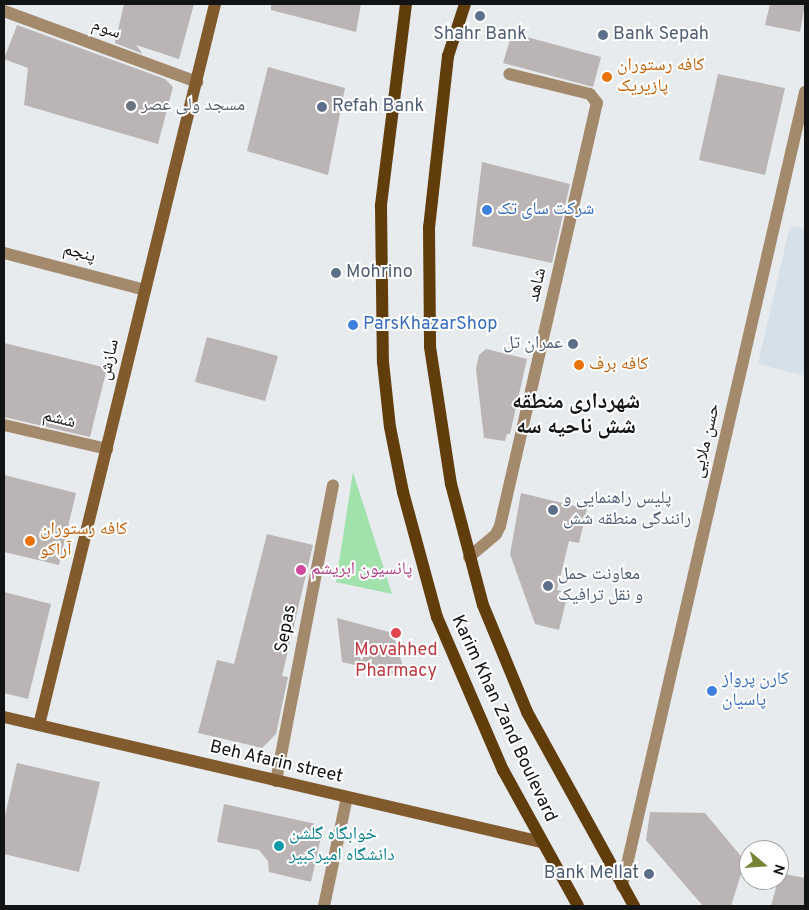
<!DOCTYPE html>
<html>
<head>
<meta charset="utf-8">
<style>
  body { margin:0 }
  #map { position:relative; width:809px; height:910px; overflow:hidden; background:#e7ebee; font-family:Overpass,"Noto Naskh Arabic",sans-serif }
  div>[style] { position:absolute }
  .built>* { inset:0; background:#d6e0e8 }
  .green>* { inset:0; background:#a0e1ac }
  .building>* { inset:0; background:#bab4b4 }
  .street>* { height:12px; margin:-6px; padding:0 6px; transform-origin:6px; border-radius:6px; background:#a48a6d }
  .secondary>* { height:12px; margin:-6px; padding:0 6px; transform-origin:6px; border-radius:6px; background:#815b2e }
  .primary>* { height:12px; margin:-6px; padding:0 6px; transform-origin:6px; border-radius:6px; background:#613d0c }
  .dots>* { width:14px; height:14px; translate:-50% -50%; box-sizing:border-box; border:2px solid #fff; border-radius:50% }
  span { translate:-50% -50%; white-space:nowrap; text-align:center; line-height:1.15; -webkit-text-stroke:4px #fff; paint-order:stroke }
  .street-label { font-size:18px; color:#121315 }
  .service-label { font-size:18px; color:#4e5e75 }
  .left { translate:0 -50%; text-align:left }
  .right { translate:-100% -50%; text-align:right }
  .food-label { font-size:18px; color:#c56008 }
  .worship-label { font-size:18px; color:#5b616d }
  .shop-label { font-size:18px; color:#366cbe }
  .hotel-label { font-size:18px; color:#b23c85 }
  .health-label { font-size:18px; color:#be3a42 }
  .culture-label { font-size:18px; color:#0d838f }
  .district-label { font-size:22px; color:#121315; font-weight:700 }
  .frame { position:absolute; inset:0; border:5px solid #121315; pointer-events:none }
  .north { position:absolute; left:739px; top:840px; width:50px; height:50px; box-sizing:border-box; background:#fff; border:1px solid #a0a1a1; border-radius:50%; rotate:108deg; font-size:14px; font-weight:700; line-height:20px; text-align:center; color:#121315 }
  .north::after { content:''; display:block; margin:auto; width:18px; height:22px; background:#748433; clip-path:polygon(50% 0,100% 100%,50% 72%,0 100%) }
</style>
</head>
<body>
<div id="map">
  <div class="built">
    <div style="clip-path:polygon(790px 226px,805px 229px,805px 376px,758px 364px)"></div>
  </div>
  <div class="green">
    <div style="clip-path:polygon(353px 472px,392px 594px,336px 582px)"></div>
  </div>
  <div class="building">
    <div style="clip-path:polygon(124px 4px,194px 4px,179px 59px,136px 45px,143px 54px,115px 43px)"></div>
    <div style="clip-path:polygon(271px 4px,361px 4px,356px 32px,271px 10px)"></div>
    <div style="clip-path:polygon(770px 4px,805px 4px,800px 32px,765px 25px)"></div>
    <div style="clip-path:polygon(17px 25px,165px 79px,173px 87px,158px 144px,24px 105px,28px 68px,4px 59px)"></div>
    <div style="clip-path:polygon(512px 33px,601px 57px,593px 87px,503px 63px)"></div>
    <div style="clip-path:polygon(268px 67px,345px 88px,328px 175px,247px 151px)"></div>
    <div style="clip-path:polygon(718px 74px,785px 88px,765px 175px,699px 160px)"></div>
    <div style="clip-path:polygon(482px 162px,570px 184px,552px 263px,472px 246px)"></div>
    <div style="clip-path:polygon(207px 337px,278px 356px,265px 401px,195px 382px)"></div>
    <div style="clip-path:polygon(4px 343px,107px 368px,90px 437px,4px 417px)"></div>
    <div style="clip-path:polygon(486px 349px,527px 359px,510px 434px,507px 434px,505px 441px,484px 438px,476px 369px,479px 355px)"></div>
    <div style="clip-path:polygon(4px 475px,76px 493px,59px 565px,4px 552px)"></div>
    <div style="clip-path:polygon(521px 493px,587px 509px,579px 543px,569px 541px,557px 590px,568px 593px,559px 630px,535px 624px,510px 554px)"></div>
    <div style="clip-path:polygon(267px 534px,313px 545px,282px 676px,288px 677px,276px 734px,262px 748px,198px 733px,217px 660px,234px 664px)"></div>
    <div style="clip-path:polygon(4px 592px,51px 604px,28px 699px,4px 693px)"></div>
    <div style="clip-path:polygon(337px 618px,393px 633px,406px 677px,342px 662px)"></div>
    <div style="clip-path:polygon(17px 763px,100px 782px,79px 872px,4px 854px,4px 820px)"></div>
    <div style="clip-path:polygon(224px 804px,316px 824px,321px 837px,311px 882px,269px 872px,268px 861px,259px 850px,217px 842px)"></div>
    <div style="clip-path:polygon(650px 812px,705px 813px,745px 861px,731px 906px,703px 906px,646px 840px)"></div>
    <div style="clip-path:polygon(780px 873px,805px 878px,805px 906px,771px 906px)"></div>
  </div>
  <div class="street">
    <div style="left:4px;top:11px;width:206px;rotate:20.2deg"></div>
    <div style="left:4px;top:253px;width:146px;rotate:14.7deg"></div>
    <div style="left:4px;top:425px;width:106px;rotate:13.1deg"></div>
    <div style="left:469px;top:557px;width:35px;rotate:-40deg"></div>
    <div style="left:496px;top:534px;width:9px;rotate:-63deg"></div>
    <div style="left:500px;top:526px;width:434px;rotate:-77.1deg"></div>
    <div style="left:597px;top:103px;width:11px;rotate:-128deg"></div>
    <div style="left:590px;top:94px;width:83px;rotate:-166.1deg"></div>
    <div style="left:276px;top:781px;width:301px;rotate:-79.1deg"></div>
    <div style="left:622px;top:886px;width:815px;rotate:-77.02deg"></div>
    <div style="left:324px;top:906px;width:111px;rotate:-78.1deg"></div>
  </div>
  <div class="secondary">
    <div style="left:4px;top:717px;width:551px;rotate:13.1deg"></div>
    <div style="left:39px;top:725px;width:742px;rotate:-76.28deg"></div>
  </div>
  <div class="primary">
    <div style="left:406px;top:4px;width:204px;rotate:97.1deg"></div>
    <div style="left:381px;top:206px;width:156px;rotate:89.3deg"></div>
    <div style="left:383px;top:362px;width:65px;rotate:83.9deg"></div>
    <div style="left:390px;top:427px;width:66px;rotate:78.7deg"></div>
    <div style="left:403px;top:492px;width:130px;rotate:74.8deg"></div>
    <div style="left:437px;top:617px;width:167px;rotate:66.7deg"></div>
    <div style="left:503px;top:770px;width:155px;rotate:61.1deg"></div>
    <div style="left:465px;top:4px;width:55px;rotate:108.1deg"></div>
    <div style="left:448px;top:56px;width:172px;rotate:96.3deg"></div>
    <div style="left:429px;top:227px;width:120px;rotate:89.5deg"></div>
    <div style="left:430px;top:347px;width:139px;rotate:81.3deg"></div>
    <div style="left:451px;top:484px;width:125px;rotate:75.2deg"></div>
    <div style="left:483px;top:605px;width:116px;rotate:67.6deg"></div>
    <div style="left:527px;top:712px;width:222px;rotate:61.1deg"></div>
  </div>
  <div class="dots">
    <div style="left:480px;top:16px;background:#5c6f8a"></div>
    <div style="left:603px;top:35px;background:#5c6f8a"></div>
    <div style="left:607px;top:77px;background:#e8710a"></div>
    <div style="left:131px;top:106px;background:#6b7280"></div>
    <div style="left:322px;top:107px;background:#5c6f8a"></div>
    <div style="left:487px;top:210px;background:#3f7fe0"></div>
    <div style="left:336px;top:273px;background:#5c6f8a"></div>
    <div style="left:353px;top:325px;background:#3f7fe0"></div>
    <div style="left:573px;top:344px;background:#5c6f8a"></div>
    <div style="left:579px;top:365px;background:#e8710a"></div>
    <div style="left:553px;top:510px;background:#5c6f8a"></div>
    <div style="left:30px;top:541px;background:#e8710a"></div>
    <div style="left:301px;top:570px;background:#d1479c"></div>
    <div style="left:548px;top:586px;background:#5c6f8a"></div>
    <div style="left:396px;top:633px;background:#e0444e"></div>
    <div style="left:712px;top:691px;background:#3f7fe0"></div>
    <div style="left:279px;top:846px;background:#0f9aa8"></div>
    <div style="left:649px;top:874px;background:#5c6f8a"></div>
  </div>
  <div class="street-label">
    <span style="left:106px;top:30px;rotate:20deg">سوم</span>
    <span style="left:79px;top:254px;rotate:15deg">پنجم</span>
    <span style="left:538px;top:285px;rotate:-77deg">شاهد</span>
    <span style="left:110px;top:360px;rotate:-77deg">سازش</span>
    <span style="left:59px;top:420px;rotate:13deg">ششم</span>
    <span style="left:707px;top:441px;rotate:-77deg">حسن ملایی</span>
    <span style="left:287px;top:629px;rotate:-79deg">Sepas</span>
    <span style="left:503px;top:719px;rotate:65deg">Karim Khan Zand Boulevard</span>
    <span style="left:276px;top:763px;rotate:13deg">Beh Afarin street</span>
  </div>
  <div class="service-label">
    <span style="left:480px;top:35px">Shahr Bank</span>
    <span class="left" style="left:613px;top:35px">Bank Sepah</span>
    <span class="left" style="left:332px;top:107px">Refah Bank</span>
    <span class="left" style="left:346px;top:273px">Mohrino</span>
    <span class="right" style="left:563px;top:344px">عمران تل</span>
    <span class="left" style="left:563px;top:510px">پلیس راهنمایی و<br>رانندگی منطقه شش</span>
    <span class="left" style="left:558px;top:586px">معاونت حمل<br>و نقل ترافیک</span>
    <span class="right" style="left:639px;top:874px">Bank Mellat</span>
  </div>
  <div class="food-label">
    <span class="left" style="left:617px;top:77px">کافه رستوران<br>پازیریک</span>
    <span class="left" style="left:589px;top:365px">کافه برف</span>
    <span class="left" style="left:40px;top:541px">کافه رستوران<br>آراکو</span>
  </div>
  <div class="worship-label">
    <span class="left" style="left:141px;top:106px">مسجد ولی عصر</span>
  </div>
  <div class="shop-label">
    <span class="left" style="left:497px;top:210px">شرکت سای تک</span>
    <span class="left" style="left:363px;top:325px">ParsKhazarShop</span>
    <span class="left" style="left:722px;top:691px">کارن پرواز<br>پاسیان</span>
  </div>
  <div class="hotel-label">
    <span class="left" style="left:311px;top:570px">پانسیون ابریشم</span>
  </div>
  <div class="health-label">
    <span style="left:396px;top:662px">Movahhed<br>Pharmacy</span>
  </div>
  <div class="culture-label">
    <span class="left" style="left:289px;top:846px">خوابگاه گلشن<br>دانشگاه امیرکبیر</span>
  </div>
  <div class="district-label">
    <span style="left:576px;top:415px">شهرداری منطقه<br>شش ناحیه سه</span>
  </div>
  <div class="frame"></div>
  <div class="north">N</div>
</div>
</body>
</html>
